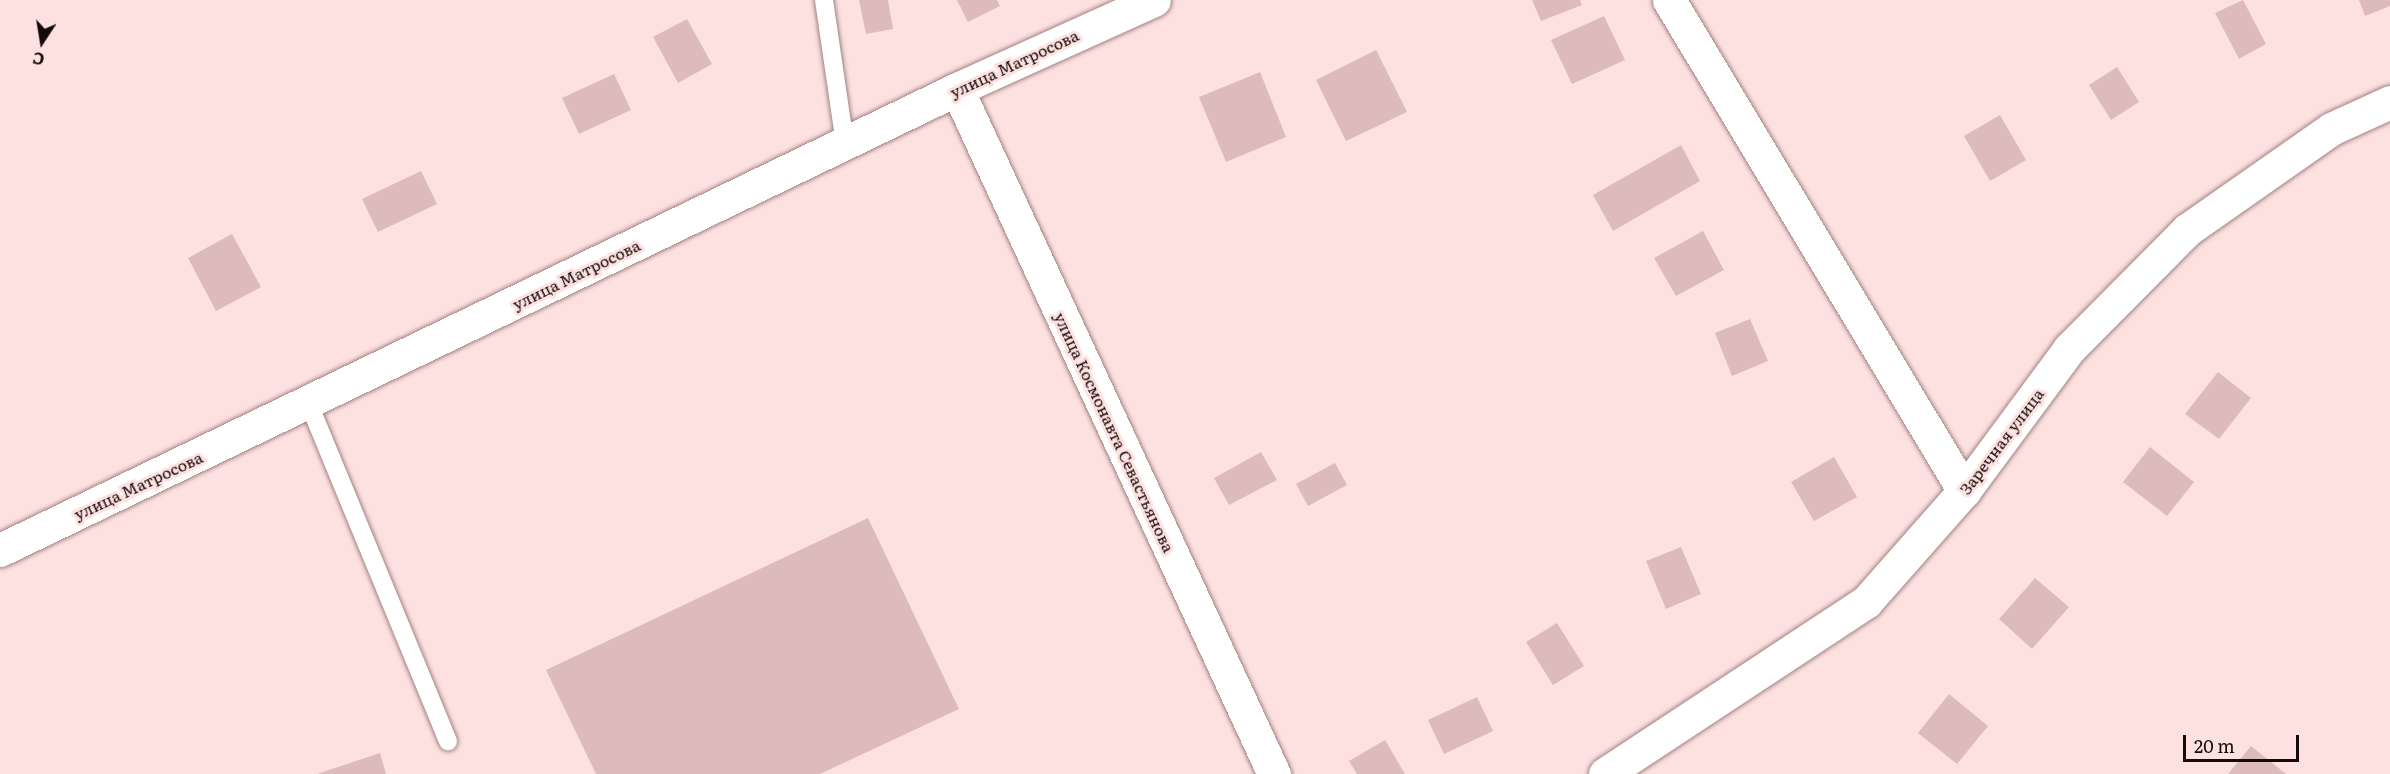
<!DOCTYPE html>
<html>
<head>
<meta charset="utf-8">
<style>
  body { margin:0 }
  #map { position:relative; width:2390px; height:774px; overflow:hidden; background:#fde1e0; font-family:Literata,serif }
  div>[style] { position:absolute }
  .building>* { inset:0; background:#dbb }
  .roads { filter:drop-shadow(0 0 2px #a18281) drop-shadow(0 0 2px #a18281) }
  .lane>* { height:18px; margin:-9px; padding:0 9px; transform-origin:9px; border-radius:9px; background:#fff }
  .street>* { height:33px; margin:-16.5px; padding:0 16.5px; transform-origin:16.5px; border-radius:16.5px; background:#fff }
  .secondary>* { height:33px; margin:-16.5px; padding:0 16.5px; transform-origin:16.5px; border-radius:16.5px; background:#fff }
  span { translate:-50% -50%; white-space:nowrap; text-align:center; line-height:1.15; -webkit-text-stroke:6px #fde1e0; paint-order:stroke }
  .street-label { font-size:16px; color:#140a0a }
  .north { position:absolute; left:12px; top:12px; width:60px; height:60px; -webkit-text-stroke:4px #fde1e0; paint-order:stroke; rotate:192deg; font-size:16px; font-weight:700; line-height:24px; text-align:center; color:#140a0a }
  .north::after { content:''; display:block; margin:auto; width:21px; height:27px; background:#140a0a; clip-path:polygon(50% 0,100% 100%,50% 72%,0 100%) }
  .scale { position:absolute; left:2183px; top:735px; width:116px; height:27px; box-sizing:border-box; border:3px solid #140a0a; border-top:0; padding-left:8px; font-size:18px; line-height:21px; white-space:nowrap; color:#140a0a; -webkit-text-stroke:4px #fde1e0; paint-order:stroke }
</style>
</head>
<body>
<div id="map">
  <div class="building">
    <div style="clip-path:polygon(859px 0,888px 0,893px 29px,866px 34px)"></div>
    <div style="clip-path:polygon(957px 0,997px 0,1000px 6px,968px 22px)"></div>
    <div style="clip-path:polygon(1532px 0,1580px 0,1582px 5px,1541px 21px)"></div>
    <div style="clip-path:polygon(2243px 0,2266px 44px,2239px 59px,2215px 13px)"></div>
    <div style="clip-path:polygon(2359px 0,2390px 0,2390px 6px,2365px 16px)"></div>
    <div style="clip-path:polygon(1604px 16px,1625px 60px,1572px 84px,1551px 40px)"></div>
    <div style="clip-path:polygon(687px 19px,712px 64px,678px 83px,653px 37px)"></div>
    <div style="clip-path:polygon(1376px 50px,1407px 112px,1346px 141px,1316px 80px)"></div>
    <div style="clip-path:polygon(2117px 67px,2139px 102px,2111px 120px,2089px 85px)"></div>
    <div style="clip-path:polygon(1260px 72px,1286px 137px,1226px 162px,1199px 97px)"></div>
    <div style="clip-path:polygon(614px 74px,631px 110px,579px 134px,562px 98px)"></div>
    <div style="clip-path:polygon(2000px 115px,2026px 160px,1990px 181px,1964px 136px)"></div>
    <div style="clip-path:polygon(1681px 145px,1700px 181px,1613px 231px,1593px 195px)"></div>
    <div style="clip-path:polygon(421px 171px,437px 204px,378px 232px,362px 199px)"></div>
    <div style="clip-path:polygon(1703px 231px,1724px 270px,1676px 296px,1654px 258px)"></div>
    <div style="clip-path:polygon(232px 234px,261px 287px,216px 311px,188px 258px)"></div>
    <div style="clip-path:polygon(1750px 319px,1768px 361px,1732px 376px,1715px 333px)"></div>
    <div style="clip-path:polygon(2218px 372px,2251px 398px,2219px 439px,2185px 414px)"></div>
    <div style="clip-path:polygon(2150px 447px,2194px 482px,2167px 516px,2123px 482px)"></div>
    <div style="clip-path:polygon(1261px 452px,1277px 480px,1229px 505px,1214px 478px)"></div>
    <div style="clip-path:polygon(1834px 457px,1857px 497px,1814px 521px,1791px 482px)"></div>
    <div style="clip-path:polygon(1335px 463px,1347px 485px,1308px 506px,1296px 484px)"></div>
    <div style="clip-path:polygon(868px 518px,959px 709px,820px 774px,596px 774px,546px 670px)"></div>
    <div style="clip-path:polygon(1681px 547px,1701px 594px,1666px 609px,1646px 561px)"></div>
    <div style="clip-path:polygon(2035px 578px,2069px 607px,2032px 649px,1999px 619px)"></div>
    <div style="clip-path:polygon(1557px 623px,1584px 666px,1553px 685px,1526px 642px)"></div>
    <div style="clip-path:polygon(1949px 694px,1988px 726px,1957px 764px,1918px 733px)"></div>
    <div style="clip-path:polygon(1477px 697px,1493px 731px,1444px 754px,1428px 720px)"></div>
    <div style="clip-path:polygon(1385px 740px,1405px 774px,1357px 774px,1349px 761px)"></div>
    <div style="clip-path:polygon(2251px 746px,2286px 774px,2228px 774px)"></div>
    <div style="clip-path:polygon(380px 753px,386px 774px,317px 774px)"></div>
  </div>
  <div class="roads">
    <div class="lane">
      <div style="left:824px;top:0;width:146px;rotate:81.7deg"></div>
      <div style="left:309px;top:404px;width:365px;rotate:67.6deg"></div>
    </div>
    <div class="street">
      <div style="left:1669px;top:0;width:573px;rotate:59deg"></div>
      <div style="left:957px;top:89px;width:755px;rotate:65.17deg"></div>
      <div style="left:1605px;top:774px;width:313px;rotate:-33.4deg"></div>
      <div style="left:1866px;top:602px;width:148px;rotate:-48.6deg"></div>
      <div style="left:1964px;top:491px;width:177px;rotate:-53.5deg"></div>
      <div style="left:2069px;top:349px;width:168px;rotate:-45.2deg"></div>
      <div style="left:2187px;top:230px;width:176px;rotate:-35deg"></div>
      <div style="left:2331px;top:129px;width:65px;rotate:-24.6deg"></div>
    </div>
    <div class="secondary">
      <div style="left:0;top:550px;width:1062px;rotate:-25.72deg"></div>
      <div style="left:957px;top:89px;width:216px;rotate:-24.3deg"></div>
    </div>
  </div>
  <div class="street-label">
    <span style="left:1014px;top:63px;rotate:-25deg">улица Матросова</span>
    <span style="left:576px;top:274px;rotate:-26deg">улица Матросова</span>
    <span style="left:1115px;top:432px;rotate:65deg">улица Космонавта Севастьянова</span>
    <span style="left:2001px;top:441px;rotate:-53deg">Заречная улица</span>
    <span style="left:138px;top:485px;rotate:-25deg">улица Матросова</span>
  </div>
  <div class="north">С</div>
  <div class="scale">20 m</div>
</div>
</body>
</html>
